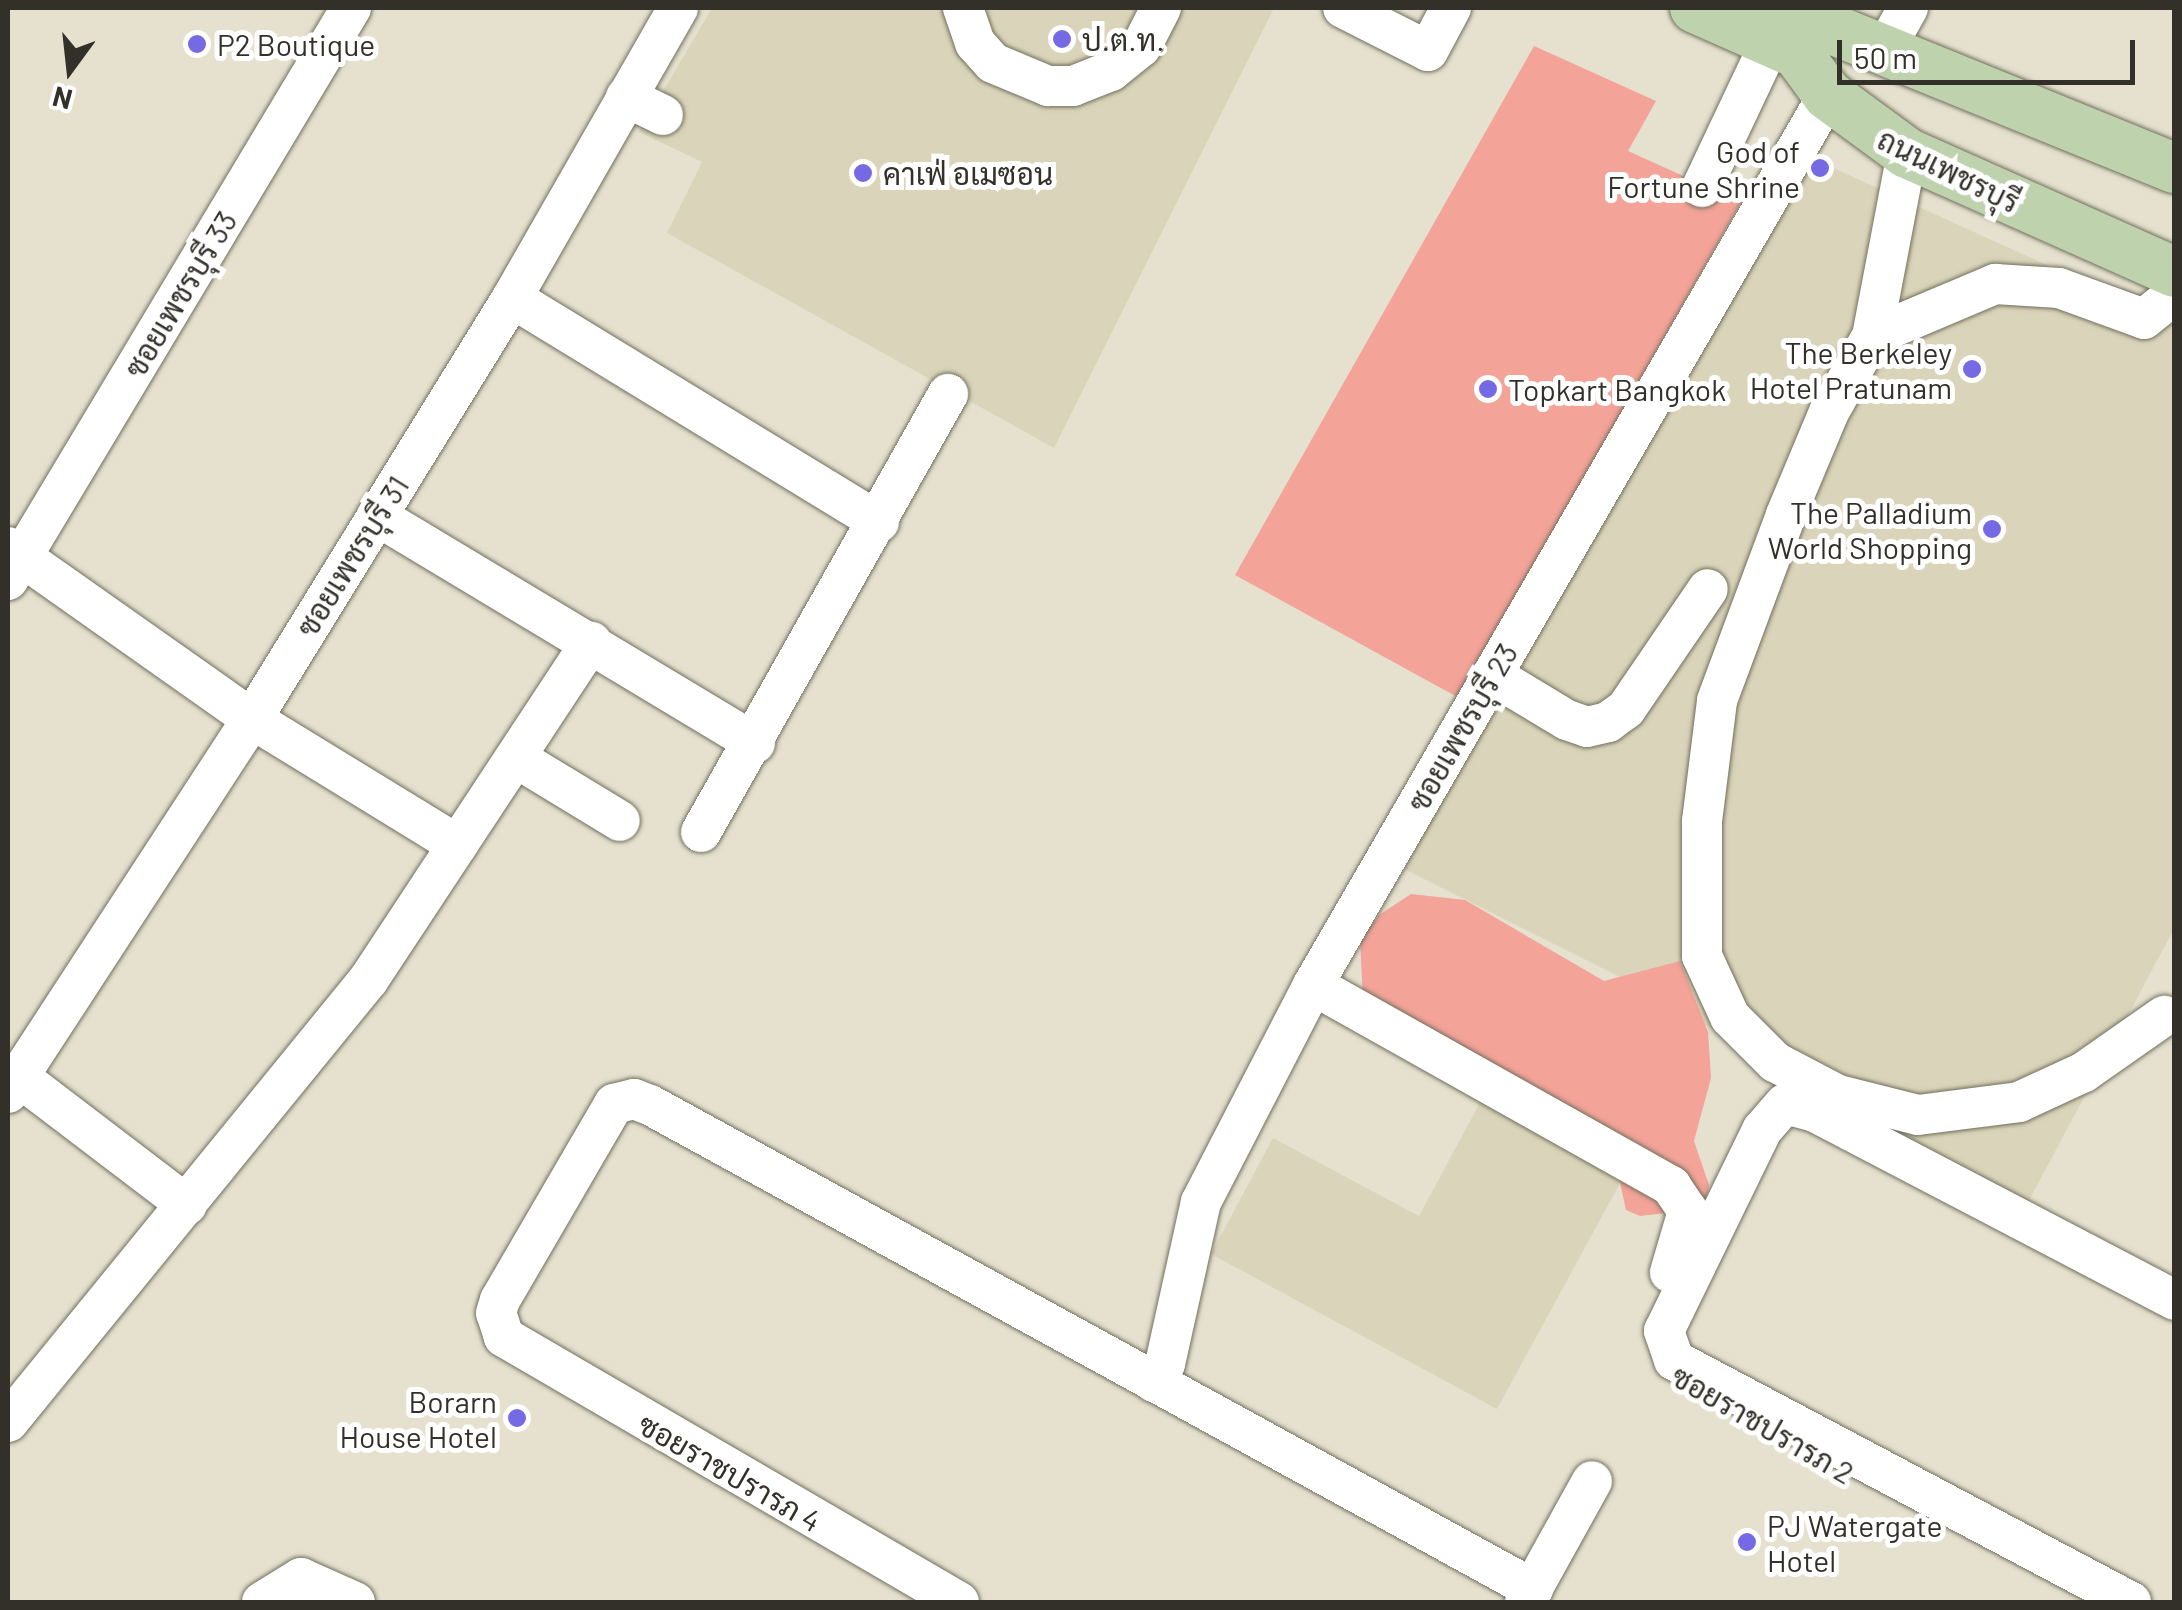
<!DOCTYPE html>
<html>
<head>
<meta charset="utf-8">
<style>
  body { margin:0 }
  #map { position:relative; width:2182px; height:1610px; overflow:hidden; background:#e5e1ce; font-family:Barlow,Sarabun,sans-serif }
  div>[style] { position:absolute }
  .built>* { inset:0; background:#dad5ba }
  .green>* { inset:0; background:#f3a398 }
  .roads { filter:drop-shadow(0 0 2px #726f5e) drop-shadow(0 0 2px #726f5e) }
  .minor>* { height:40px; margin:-20px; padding:0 20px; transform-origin:20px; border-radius:20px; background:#fff }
  .major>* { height:50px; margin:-25px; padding:0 25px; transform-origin:25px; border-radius:25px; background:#bdd2ad }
  .dots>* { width:28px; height:28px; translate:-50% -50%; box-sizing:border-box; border:5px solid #fff; border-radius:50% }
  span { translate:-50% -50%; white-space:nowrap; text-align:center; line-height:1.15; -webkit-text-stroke:10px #fff; paint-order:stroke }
  .poi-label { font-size:30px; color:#323029 }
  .left { translate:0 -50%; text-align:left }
  .right { translate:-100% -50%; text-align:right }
  .street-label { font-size:30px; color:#323029 }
  .frame { position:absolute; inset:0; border:10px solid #323029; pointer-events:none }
  .north { position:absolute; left:20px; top:20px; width:100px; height:100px; -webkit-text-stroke:8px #fff; paint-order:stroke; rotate:195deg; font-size:28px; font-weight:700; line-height:40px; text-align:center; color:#323029 }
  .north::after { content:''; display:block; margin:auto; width:35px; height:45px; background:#323029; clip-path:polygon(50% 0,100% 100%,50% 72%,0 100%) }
  .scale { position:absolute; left:1837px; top:40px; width:298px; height:45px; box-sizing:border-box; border:5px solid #323029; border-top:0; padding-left:12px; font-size:30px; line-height:35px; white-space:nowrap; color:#323029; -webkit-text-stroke:8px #fff; paint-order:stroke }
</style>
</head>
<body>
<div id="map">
  <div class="built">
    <div style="clip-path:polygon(712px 8px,1274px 8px,1054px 448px,667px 233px,702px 162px,639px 132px)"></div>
    <div style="clip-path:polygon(1807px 156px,2174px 323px,2174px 929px,2027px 1204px,1616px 975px,1394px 864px)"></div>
    <div style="clip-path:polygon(1483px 1097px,1625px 1174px,1497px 1409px,1211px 1254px,1273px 1138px,1419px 1216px)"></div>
  </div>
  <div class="green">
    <div style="clip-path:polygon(1534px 46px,1656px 101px,1628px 151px,1741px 202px,1459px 698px,1235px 575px)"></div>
    <div style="clip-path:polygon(1411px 894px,1465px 900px,1604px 981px,1680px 961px,1708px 1032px,1711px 1078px,1694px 1141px,1709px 1185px,1706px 1201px,1693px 1210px,1640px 1216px,1626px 1210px,1619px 1178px,1363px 999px,1360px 940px,1379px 915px)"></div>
  </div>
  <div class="roads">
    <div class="minor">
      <div style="left:963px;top:8px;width:37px;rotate:71deg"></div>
      <div style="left:975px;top:43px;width:27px;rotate:48deg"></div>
      <div style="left:993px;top:63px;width:60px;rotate:22.7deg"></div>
      <div style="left:1048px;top:86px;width:25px"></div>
      <div style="left:1073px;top:86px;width:41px;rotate:-21.5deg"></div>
      <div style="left:1111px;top:71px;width:38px;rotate:-39deg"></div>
      <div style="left:1141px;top:47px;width:44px;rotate:-62.9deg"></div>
      <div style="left:1343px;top:8px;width:95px;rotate:26.8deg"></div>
      <div style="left:1428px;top:51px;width:49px;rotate:-61.9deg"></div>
      <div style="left:1885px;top:49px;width:47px;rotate:-60.7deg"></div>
      <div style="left:626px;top:97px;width:41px;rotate:25.9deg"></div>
      <div style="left:1907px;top:153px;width:186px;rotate:100.8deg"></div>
      <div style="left:1872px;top:336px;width:87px;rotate:119.5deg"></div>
      <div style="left:1829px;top:412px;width:112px;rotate:112.7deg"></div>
      <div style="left:1786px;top:515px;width:198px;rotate:110.4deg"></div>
      <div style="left:1717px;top:701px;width:121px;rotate:97.1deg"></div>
      <div style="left:1702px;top:821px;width:135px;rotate:90deg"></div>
      <div style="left:1702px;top:956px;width:67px;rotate:65.3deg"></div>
      <div style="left:1730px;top:1017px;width:64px;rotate:45deg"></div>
      <div style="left:1775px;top:1062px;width:71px;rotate:27.6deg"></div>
      <div style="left:1838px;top:1095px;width:82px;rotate:14deg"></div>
      <div style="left:1918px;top:1115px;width:102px;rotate:-7.3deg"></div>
      <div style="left:2019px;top:1102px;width:72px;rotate:-24.8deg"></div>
      <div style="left:2084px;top:1072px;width:98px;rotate:-35deg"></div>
      <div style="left:1702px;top:187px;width:161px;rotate:-64.7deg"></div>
      <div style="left:512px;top:298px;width:430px;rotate:31.4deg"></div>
      <div style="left:1872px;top:336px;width:134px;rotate:-22.9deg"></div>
      <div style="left:1995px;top:284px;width:64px;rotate:3.6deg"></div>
      <div style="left:2059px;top:288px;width:90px;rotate:20deg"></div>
      <div style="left:2144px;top:319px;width:38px;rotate:-39deg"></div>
      <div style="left:377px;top:516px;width:441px;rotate:31deg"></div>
      <div style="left:8px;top:547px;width:299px;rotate:35.2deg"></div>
      <div style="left:252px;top:719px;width:241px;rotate:31.5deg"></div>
      <div style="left:8px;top:580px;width:667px;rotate:-59.05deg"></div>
      <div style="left:1492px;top:675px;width:87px;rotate:31deg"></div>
      <div style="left:1567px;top:720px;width:21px;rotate:19deg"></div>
      <div style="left:1587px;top:727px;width:22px;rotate:-13deg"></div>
      <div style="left:1608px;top:722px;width:22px;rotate:-36deg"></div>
      <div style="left:1626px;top:709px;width:145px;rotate:-55.7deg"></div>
      <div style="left:518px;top:759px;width:119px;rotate:31.3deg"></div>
      <div style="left:701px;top:832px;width:503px;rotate:-60.58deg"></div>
      <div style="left:1313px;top:985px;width:411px;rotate:29.3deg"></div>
      <div style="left:1671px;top:1186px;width:30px;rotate:56deg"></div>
      <div style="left:1688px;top:1211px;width:64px;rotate:106.4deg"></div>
      <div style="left:19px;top:1077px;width:211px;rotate:37.3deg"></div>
      <div style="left:8px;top:1093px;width:447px;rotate:-56.9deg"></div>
      <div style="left:252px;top:719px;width:495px;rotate:-58.3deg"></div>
      <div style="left:512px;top:298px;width:334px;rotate:-60.2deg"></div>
      <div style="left:1154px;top:1382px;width:21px;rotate:-59deg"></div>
      <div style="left:1165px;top:1364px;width:166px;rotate:-77.5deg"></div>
      <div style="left:1201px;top:1202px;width:244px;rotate:-62.7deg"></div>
      <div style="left:1313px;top:985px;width:1028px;rotate:-59.94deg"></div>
      <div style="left:8px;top:1422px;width:571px;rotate:-50.82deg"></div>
      <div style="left:369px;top:979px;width:404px;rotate:-56.6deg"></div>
      <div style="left:262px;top:1602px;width:46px;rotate:-31.6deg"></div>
      <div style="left:301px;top:1578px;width:59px;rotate:24deg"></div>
      <div style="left:959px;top:1602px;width:527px;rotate:-149.78deg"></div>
      <div style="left:504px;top:1337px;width:25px;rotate:-108deg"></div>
      <div style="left:496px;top:1313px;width:14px;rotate:-73deg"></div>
      <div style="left:500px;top:1300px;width:227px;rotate:-59.8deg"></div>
      <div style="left:614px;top:1104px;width:21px;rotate:-14deg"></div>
      <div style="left:634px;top:1099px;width:17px;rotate:21deg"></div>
      <div style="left:650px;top:1105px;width:1007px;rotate:28.73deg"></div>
      <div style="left:1525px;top:1602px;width:138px;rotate:-61deg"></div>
      <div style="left:2131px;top:1602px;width:517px;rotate:-152.1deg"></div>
      <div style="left:1674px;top:1360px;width:31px;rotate:-109deg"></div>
      <div style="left:1664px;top:1331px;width:224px;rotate:-64deg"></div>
      <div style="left:1762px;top:1130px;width:35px;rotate:-49deg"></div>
      <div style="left:1785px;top:1104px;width:31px;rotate:15deg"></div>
      <div style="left:1815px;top:1112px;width:405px;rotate:27.6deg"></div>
    </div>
    <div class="major">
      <div style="left:1695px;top:8px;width:111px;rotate:23.8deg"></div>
      <div style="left:1797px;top:53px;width:52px;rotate:53.6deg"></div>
      <div style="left:1828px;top:95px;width:98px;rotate:36.3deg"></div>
      <div style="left:1907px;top:153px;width:292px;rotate:24deg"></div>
      <div style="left:1780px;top:8px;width:425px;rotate:22.1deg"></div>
    </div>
  </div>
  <div class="dots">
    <div style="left:1062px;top:39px;background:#7669e4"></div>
    <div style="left:197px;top:44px;background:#7669e4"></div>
    <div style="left:1820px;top:168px;background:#7669e4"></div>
    <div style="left:863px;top:173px;background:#7669e4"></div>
    <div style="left:1972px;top:369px;background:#7669e4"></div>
    <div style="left:1488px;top:389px;background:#7669e4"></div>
    <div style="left:1992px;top:529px;background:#7669e4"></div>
    <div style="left:517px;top:1418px;background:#7669e4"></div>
    <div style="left:1747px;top:1542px;background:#7669e4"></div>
  </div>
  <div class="poi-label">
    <span class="left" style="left:1082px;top:39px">ป.ต.ท.</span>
    <span class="left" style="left:217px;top:44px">P2 Boutique</span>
    <span class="right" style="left:1800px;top:168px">God of<br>Fortune Shrine</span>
    <span class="left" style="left:883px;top:173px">คาเฟ่ อเมซอน</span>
    <span class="right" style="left:1952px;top:369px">The Berkeley<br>Hotel Pratunam</span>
    <span class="left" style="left:1508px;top:389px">Topkart Bangkok</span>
    <span class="right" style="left:1972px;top:529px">The Palladium<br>World Shopping</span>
    <span class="right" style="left:497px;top:1418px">Borarn<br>House Hotel</span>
    <span class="left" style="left:1767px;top:1542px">PJ Watergate<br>Hotel</span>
  </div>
  <div class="street-label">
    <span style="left:1949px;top:170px;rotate:26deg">ถนนเพชรบุรี</span>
    <span style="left:180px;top:294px;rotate:-59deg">ซอยเพชรบุรี 33</span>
    <span style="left:352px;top:556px;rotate:-58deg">ซอยเพชรบุรี 31</span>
    <span style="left:1462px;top:727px;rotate:-60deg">ซอยเพชรบุรี 23</span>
    <span style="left:1763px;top:1424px;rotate:30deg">ซอยราชปรารภ 2</span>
    <span style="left:730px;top:1472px;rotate:30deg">ซอยราชปรารภ 4</span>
  </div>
  <div class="frame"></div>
  <div class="north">N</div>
  <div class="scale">50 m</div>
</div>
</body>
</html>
